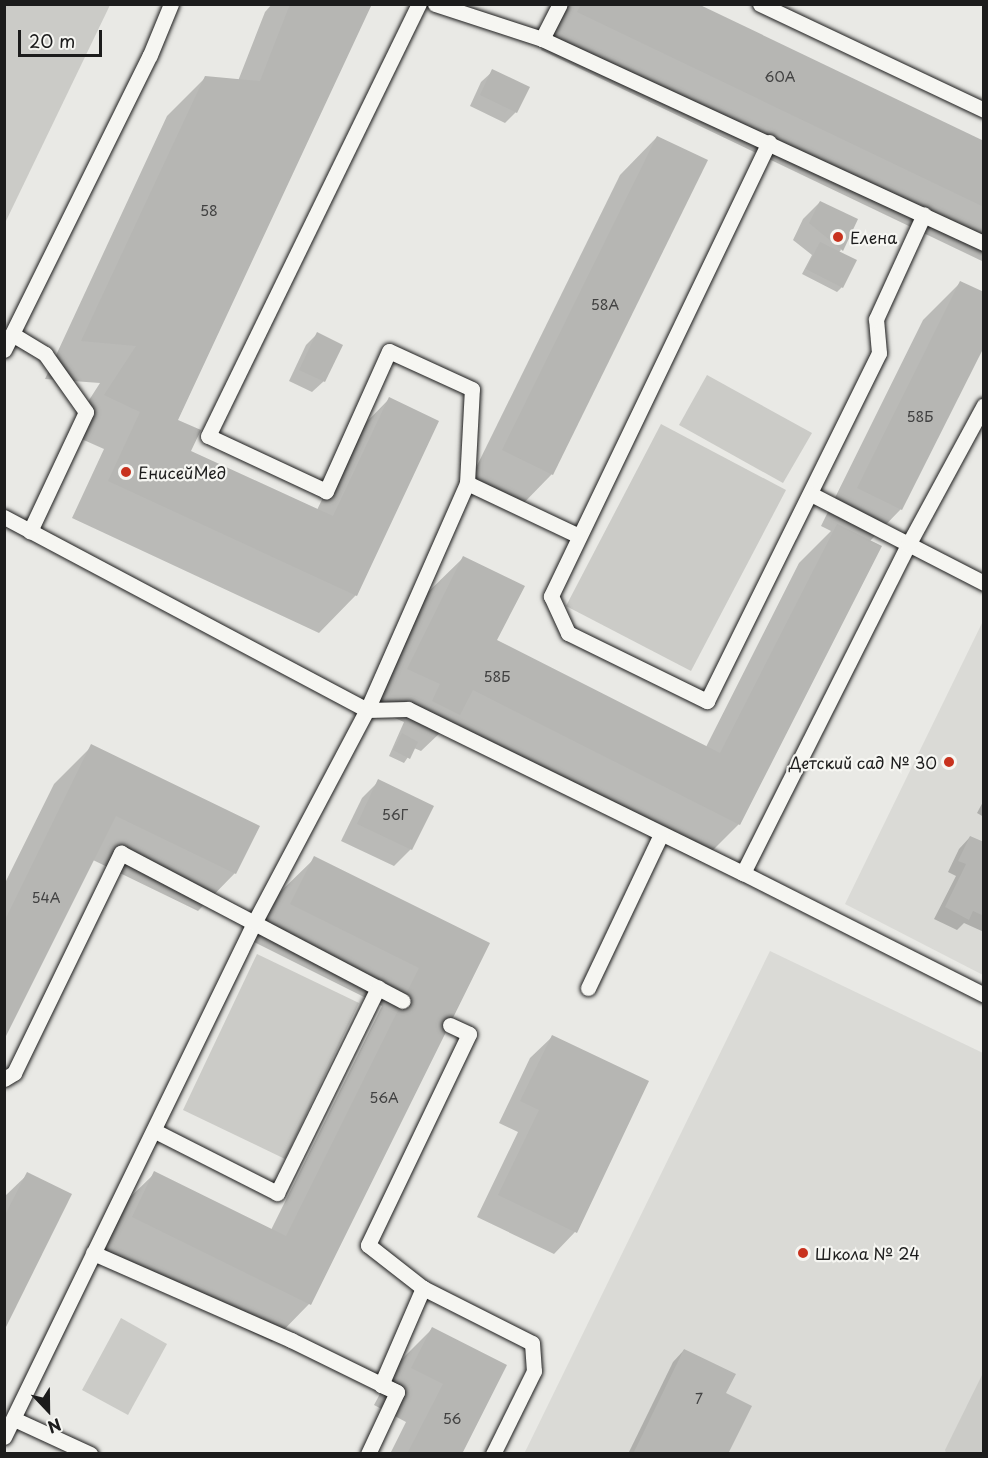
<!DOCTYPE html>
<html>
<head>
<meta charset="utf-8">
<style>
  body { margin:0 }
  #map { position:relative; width:988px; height:1458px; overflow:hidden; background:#e9e9e5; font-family:"Playpen Sans",sans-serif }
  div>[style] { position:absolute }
  .built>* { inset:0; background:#dadad6 }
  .green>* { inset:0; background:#cbcbc7 }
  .shadow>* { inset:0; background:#0003 }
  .building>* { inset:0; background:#b6b6b3 }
  .roads { filter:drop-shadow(0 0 2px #1c1c1c) drop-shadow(0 0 2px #1c1c1c) }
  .service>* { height:15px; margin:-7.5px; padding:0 7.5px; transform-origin:7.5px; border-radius:7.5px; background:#f6f6f2 }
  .dots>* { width:16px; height:16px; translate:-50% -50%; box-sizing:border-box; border:3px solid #f6f6f2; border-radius:50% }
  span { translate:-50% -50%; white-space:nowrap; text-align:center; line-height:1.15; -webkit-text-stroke:4.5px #f6f6f2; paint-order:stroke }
  .number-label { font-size:14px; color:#424242 }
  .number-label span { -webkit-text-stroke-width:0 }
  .poi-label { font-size:16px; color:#1c1c1c }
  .left { translate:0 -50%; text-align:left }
  .right { translate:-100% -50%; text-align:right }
  .frame { position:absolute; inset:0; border:6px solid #1c1c1c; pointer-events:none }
  .north { position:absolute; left:18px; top:1380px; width:60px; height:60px; -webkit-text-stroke:4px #f6f6f2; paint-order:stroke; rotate:158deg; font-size:16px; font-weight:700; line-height:24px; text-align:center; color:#1c1c1c }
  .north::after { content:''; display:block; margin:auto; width:21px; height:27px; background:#1c1c1c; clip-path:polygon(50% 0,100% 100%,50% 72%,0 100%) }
  .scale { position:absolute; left:18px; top:30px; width:84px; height:27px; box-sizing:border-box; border:3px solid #1c1c1c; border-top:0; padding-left:8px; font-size:18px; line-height:21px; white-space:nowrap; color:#1c1c1c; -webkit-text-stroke:4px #f6f6f2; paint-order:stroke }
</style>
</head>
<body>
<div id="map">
  <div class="built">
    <div style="clip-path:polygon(983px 621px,983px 975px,845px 904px)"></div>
    <div style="clip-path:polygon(770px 951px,983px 1053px,983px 1453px,524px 1454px)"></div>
  </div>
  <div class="green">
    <div style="clip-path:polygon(5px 4px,110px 5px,5px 223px,4px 5px)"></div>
    <div style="clip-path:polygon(707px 375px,812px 433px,783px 483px,679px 425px)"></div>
    <div style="clip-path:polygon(661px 424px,786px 490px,691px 671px,566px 606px)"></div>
    <div style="clip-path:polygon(257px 954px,359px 1003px,285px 1159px,183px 1110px)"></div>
    <div style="clip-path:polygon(121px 1318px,167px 1344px,128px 1415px,82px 1390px)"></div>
    <div style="clip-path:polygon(983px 1373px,983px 1453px,946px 1453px,945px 1450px)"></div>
  </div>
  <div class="shadow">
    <div style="clip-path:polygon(272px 4px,369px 4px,177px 421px,189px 452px,317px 510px,352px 437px,389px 399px,356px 595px,319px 633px,72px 518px,104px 449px,68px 433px,100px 383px,45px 379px,167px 116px,205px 78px,238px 81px,265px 12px)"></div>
    <div style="clip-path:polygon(563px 4px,695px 4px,984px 143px,984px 262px,541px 50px)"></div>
    <div style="clip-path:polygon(493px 71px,516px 112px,505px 123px,470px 106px,481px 82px)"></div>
    <div style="clip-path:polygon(657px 137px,552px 474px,515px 512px,466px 488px,620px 175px)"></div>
    <div style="clip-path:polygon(820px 202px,841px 250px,838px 253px,842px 287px,837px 292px,802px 274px,812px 255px,793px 240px,803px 219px)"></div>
    <div style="clip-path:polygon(960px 283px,984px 343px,901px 509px,869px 542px,739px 824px,701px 862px,442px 731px,421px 751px,414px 748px,404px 763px,389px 756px,404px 722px,370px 707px,425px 595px,463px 558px,495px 641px,706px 747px,799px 563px,831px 531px,821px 526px,923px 320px)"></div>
    <div style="clip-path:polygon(317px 334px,324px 381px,312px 392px,289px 381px,306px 345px)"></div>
    <div style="clip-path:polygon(92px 746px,235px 873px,198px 911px,93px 860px,4px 1036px,4px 885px,54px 784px)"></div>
    <div style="clip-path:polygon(379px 781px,411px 849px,394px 866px,341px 841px,362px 798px)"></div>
    <div style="clip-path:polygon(984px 800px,984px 817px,977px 813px)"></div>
    <div style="clip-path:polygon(970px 837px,984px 844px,984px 932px,964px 923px,957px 930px,934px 919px,956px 876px,948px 872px,959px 849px)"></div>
    <div style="clip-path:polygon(315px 858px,488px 943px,309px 1304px,272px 1342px,95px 1255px,117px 1210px,155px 1173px,271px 1230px,382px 1006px,254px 942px,277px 895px)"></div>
    <div style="clip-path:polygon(552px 1037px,647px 1082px,575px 1232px,554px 1254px,477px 1217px,518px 1132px,499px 1123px,530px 1058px)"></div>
    <div style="clip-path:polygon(28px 1174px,4px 1328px,4px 1197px)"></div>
    <div style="clip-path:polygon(432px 1329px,460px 1454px,390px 1454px,406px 1422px,374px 1405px,395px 1366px)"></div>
    <div style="clip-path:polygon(684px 1350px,724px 1394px,727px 1454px,628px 1454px,673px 1362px)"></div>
  </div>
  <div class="building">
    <div style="clip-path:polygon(290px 4px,372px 4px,178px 420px,201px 430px,191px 451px,333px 516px,389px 397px,439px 421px,357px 596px,108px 481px,140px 412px,104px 395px,136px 346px,81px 341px,205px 76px,260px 81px)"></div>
    <div style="clip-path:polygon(581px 4px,698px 4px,984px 141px,984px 207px,577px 12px)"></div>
    <div style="clip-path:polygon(492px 69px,530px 87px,517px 113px,480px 95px)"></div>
    <div style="clip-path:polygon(657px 136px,708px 160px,553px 475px,502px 450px)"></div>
    <div style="clip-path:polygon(820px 201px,858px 219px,843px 251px,809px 223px)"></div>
    <div style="clip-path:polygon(820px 242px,857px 260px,843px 288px,806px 269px)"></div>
    <div style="clip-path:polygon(960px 281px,984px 292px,984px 347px,902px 510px,857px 488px)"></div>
    <div style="clip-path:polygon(317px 332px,343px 345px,325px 382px,299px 370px)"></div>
    <div style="clip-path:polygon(837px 524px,882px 546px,740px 825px,473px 690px,460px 715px,432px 701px,440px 684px,407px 669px,463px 556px,525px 586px,497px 640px,720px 753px)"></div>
    <div style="clip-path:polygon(402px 733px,418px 742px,410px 759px,393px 750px)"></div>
    <div style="clip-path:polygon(91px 744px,260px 826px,236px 874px,116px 816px,4px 1040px,4px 922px)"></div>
    <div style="clip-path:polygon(378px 779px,434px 806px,412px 850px,357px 824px)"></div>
    <div style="clip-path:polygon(970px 836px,984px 842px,984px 916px,973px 911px,969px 920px,945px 907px,966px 864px,958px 861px)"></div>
    <div style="clip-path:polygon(314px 856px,490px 943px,311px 1305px,132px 1217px,154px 1171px,286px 1236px,419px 968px,290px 904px)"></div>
    <div style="clip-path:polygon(552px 1035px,649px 1081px,577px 1233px,498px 1195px,539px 1110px,520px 1101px)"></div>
    <div style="clip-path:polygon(27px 1172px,72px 1194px,4px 1331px,4px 1217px)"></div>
    <div style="clip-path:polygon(432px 1327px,507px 1365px,462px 1454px,407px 1454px,443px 1384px,411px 1368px)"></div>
    <div style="clip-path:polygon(684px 1349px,736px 1374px,726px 1393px,752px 1406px,728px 1454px,633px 1454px)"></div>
  </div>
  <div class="roads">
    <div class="service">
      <div style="left:435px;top:4px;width:113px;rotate:18.1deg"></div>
      <div style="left:542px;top:39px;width:487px;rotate:24.8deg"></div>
      <div style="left:760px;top:4px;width:248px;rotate:25.3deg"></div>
      <div style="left:542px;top:39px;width:39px;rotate:-63deg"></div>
      <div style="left:769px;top:142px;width:504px;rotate:115.65deg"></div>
      <div style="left:551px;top:596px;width:41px;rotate:65.3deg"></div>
      <div style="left:568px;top:633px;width:155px;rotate:26.1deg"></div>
      <div style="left:707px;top:701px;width:388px;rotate:-63.7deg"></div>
      <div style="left:879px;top:353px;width:34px;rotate:-95deg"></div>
      <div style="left:876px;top:319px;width:115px;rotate:-65.4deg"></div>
      <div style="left:12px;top:334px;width:39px;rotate:31deg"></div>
      <div style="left:45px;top:354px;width:71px;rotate:54.7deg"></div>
      <div style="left:86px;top:412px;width:132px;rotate:115.2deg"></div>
      <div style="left:4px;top:350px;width:329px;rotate:-63.7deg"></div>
      <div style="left:150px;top:55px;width:55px;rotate:-67.6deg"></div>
      <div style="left:467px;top:483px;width:124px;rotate:25.3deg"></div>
      <div style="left:811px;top:494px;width:195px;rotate:27.2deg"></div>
      <div style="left:4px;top:517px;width:411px;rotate:28deg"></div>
      <div style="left:367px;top:710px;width:41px;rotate:-1.4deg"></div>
      <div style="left:408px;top:709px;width:373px;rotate:26.1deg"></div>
      <div style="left:743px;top:873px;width:270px;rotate:26.8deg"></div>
      <div style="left:743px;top:873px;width:367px;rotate:-63.3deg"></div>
      <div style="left:908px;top:545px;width:159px;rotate:-61.5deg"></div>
      <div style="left:588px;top:988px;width:170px;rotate:-64.6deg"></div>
      <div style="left:450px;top:1025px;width:21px;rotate:25deg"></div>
      <div style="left:469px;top:1034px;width:234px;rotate:115.6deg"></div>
      <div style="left:368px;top:1245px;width:70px;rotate:38deg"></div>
      <div style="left:423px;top:1288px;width:122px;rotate:26.8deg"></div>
      <div style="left:532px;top:1343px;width:28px;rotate:86deg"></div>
      <div style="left:534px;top:1371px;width:93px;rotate:116.3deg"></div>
      <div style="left:4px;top:1079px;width:12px;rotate:-31deg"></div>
      <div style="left:14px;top:1073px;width:245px;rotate:-64.1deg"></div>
      <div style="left:121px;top:853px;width:318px;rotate:27.7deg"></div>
      <div style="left:155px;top:1131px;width:137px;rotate:26.9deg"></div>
      <div style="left:277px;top:1193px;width:229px;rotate:-63.8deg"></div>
      <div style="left:93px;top:1253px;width:216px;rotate:23.7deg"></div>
      <div style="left:291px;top:1340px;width:118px;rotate:26.1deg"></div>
      <div style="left:14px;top:1419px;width:84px;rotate:24.7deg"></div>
      <div style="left:4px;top:1437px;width:572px;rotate:-64.06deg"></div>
      <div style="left:254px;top:923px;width:241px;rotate:-62.1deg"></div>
      <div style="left:367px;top:710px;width:248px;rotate:-66.2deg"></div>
      <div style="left:467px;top:483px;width:94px;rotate:-87deg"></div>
      <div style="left:472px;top:389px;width:91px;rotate:-155.4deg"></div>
      <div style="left:389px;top:351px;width:154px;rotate:114.2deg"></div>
      <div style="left:326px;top:491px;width:130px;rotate:-155deg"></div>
      <div style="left:208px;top:436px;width:481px;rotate:-64deg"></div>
      <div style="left:368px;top:1454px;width:68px;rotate:-64.9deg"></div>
      <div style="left:397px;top:1392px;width:17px;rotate:-156deg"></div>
      <div style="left:381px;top:1385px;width:106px;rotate:-66.6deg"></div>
    </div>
  </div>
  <div class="dots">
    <div style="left:838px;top:237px;background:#c8321e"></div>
    <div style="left:126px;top:472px;background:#c8321e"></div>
    <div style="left:949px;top:762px;background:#c8321e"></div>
    <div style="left:803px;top:1253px;background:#c8321e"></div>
  </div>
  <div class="number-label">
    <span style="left:780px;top:77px">60А</span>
    <span style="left:209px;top:211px">58</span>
    <span style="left:605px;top:305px">58А</span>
    <span style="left:920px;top:417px">58Б</span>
    <span style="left:497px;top:677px">58Б</span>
    <span style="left:395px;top:815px">56Г</span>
    <span style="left:46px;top:898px">54А</span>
    <span style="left:384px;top:1098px">56А</span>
    <span style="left:699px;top:1399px">7</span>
    <span style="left:452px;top:1419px">56</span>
  </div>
  <div class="poi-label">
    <span class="left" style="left:850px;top:237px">Елена</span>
    <span class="left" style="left:138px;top:472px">ЕнисейМед</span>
    <span class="right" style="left:937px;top:762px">Детский сад № 30</span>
    <span class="left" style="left:815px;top:1253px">Школа № 24</span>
  </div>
  <div class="frame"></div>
  <div class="north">N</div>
  <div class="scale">20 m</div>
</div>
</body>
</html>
